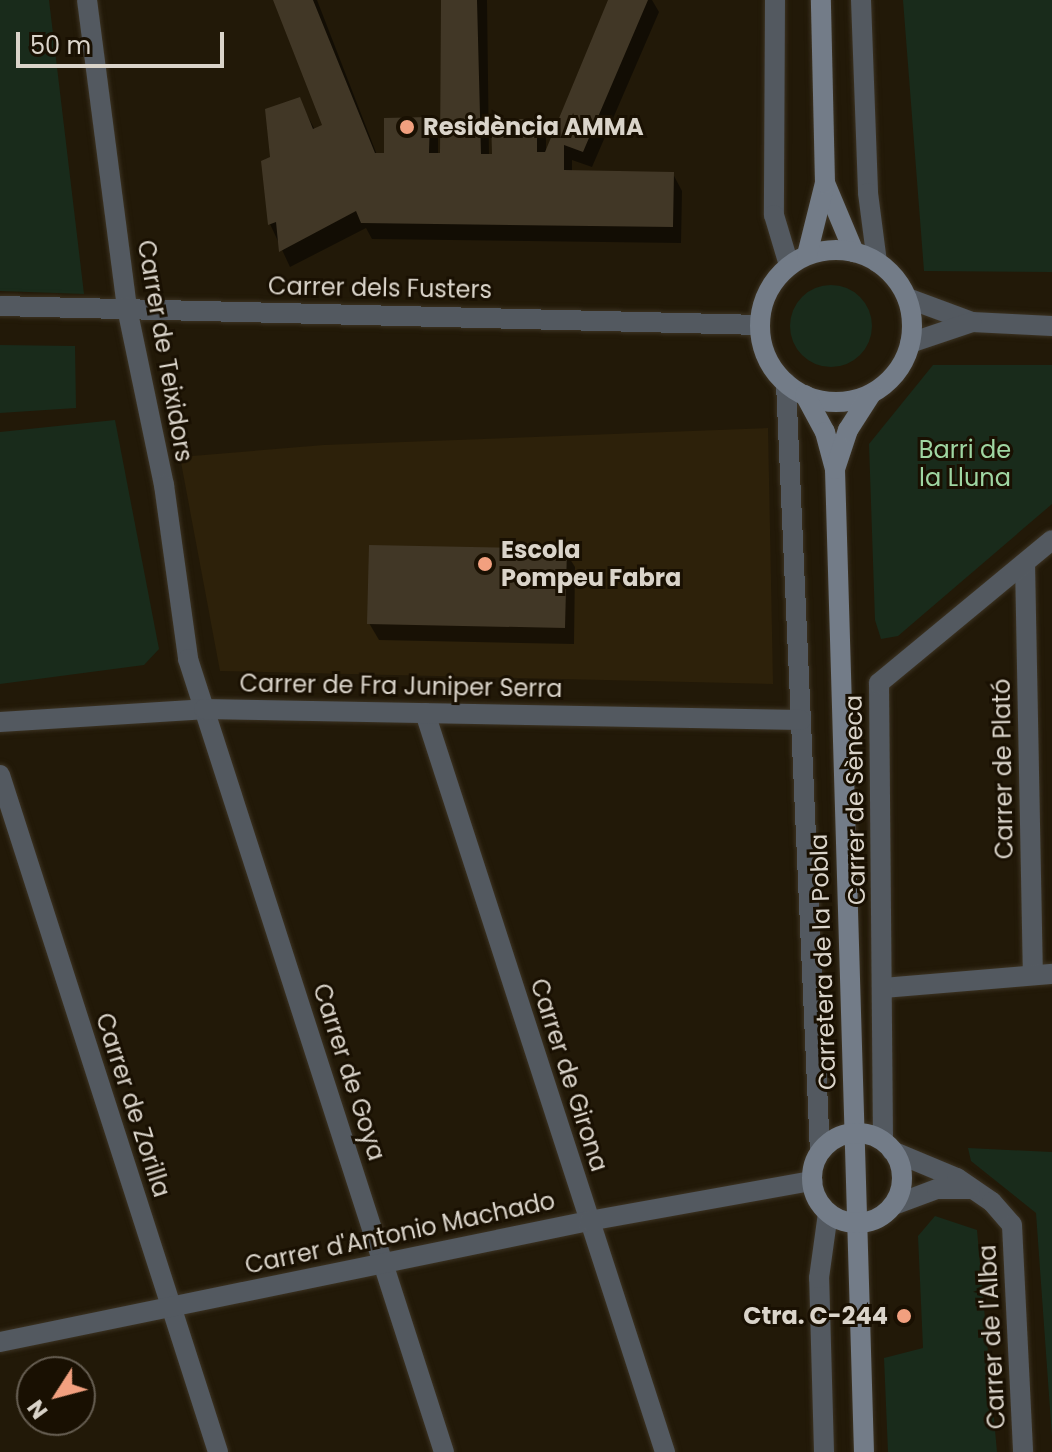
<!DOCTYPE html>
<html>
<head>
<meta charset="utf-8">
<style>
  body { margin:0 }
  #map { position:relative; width:1052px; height:1452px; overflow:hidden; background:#221908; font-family:Poppins,sans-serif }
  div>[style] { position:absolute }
  .built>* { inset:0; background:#2d210a }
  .green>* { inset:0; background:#192b1b }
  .round { border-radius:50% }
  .shadow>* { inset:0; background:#0007 }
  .building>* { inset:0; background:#413726 }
  .roads { filter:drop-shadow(0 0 2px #3c3323) drop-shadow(0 0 2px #3c3323) }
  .street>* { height:20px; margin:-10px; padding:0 10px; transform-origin:10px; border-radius:10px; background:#535960 }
  .secondary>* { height:20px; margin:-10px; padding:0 10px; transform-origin:10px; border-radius:10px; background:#737c88 }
  .secondary>.ring { margin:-10px; padding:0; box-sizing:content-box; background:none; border:20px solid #737c88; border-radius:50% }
  .dots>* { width:22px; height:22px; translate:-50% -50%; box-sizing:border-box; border:4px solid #191002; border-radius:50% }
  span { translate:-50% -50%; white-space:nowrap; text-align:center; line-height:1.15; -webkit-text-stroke:6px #191002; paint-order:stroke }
  .poi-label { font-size:24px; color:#dad4ca; font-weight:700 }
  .left { translate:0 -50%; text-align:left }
  .right { translate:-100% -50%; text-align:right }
  .street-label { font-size:24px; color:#dad4ca }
  .park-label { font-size:24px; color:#9fd6a2 }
  .north { position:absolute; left:16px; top:1356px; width:80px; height:80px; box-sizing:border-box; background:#191002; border:2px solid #665e52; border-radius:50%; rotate:234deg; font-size:22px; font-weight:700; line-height:32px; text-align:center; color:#dad4ca }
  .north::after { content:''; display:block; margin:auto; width:28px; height:36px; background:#f2a07f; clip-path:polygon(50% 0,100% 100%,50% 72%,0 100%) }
  .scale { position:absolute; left:16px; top:32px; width:208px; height:36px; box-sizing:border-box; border:4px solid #dad4ca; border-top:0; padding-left:10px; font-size:24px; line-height:28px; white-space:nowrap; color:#dad4ca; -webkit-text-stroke:6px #191002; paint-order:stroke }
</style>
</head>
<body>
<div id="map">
  <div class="built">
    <div style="clip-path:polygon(768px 428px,773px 684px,220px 671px,180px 457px,324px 445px)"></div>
  </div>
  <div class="green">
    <div style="clip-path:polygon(0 0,49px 0,84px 294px,0 291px)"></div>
    <div style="clip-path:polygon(903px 0,1052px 0,1052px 272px,924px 271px)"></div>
    <div class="round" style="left:790px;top:285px;width:82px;height:82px"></div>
    <div style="clip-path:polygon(0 345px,75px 346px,76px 408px,0 413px)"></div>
    <div style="clip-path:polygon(933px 365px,1052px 365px,1052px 504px,898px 636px,881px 639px,875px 620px,869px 444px)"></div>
    <div style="clip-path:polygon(115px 420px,159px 649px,144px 665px,0 684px,0 432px)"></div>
    <div style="clip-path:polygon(968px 1148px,1052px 1152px,1052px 1437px,1036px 1213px,971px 1161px)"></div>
    <div style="clip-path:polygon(935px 1216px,977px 1230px,997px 1452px,888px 1452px,884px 1358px,923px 1348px,918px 1236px)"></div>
  </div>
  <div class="shadow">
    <div style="clip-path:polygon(275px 0,317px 0,377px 155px,386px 155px,429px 119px,438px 136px,438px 155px,442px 155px,443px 0,487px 0,489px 156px,536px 121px,546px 138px,546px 157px,611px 0,652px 0,659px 12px,592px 167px,572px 160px,572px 173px,673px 174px,682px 191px,681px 243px,372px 239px,366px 228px,290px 267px,270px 224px,272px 159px,299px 100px,315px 130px,325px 126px)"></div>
    <div style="clip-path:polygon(565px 551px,575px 567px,574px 644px,379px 640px,369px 623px)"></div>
  </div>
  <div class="building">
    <div style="clip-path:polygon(273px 0,313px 0,375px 153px,384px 153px,384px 118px,430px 117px,429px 153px,440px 153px,441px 0,477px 0,481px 154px,492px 154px,491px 119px,537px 119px,537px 152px,545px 152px,608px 0,648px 0,583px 152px,564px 145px,564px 170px,674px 172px,673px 227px,361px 223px,356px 211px,279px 252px,276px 222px,268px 225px,261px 161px,270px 157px,265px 109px,300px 97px,313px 129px,322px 125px)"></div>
    <div style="clip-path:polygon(369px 545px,567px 549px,565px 628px,367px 624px)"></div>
  </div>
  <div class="roads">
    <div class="street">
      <div style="left:87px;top:0;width:311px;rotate:82.6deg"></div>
      <div style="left:127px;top:308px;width:181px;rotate:78.2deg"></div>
      <div style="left:164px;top:485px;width:176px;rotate:82.1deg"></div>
      <div style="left:188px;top:659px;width:833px;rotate:72.11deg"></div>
      <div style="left:775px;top:0;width:215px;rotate:90.3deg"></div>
      <div style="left:774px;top:215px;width:52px;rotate:73.3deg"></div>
      <div style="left:861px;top:0;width:193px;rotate:87.9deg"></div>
      <div style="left:868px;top:193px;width:70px;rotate:82.6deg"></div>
      <div style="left:907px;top:298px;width:69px;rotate:20.3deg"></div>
      <div style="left:972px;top:322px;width:80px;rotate:2.9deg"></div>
      <div style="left:0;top:306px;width:759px;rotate:1.43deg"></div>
      <div style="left:910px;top:343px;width:65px;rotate:-18.7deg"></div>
      <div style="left:786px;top:383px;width:769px;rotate:87.47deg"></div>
      <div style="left:1025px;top:563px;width:412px;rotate:88.9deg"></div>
      <div style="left:425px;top:713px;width:777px;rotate:72.01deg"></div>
      <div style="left:0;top:722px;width:204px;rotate:-3.6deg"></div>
      <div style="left:204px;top:709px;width:597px;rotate:1.06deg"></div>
      <div style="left:0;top:775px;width:711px;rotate:72.15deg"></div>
      <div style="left:884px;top:988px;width:169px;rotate:-4.8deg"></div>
      <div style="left:883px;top:1141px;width:458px;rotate:-90.5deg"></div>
      <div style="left:879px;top:683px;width:224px;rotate:-39.6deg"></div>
      <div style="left:892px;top:1151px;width:70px;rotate:22.6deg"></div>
      <div style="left:957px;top:1178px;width:42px;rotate:34.4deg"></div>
      <div style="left:992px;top:1202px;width:30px;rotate:49deg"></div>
      <div style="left:1012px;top:1225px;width:227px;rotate:87.2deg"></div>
      <div style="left:894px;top:1205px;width:46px;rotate:-20.4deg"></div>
      <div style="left:937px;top:1189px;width:33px"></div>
      <div style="left:0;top:1342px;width:601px;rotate:-11.61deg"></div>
      <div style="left:589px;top:1221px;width:227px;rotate:-10.2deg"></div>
      <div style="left:824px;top:1452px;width:174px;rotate:-91.6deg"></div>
      <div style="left:819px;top:1278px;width:66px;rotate:-82.1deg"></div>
    </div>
    <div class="secondary">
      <div style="left:825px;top:183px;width:75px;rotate:67.2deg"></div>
      <div class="ring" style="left:760px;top:250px;width:132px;height:132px"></div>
      <div style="left:807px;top:255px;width:74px;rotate:-76deg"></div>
      <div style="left:825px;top:183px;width:183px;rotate:-91.3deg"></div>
      <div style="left:805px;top:395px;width:42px;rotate:61.6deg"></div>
      <div style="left:825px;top:432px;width:39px;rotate:75deg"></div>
      <div style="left:835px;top:470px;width:982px;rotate:88.31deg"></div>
      <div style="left:835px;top:469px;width:41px;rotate:-71.6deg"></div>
      <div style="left:848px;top:430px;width:43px;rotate:-57.4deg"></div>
      <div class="ring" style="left:812px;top:1133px;width:70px;height:70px"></div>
    </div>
  </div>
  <div class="dots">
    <div style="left:407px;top:127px;background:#f2a07f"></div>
    <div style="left:485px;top:564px;background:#f2a07f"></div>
    <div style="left:904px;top:1316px;background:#f2a07f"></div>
  </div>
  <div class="poi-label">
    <span class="left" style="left:423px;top:127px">Residència AMMA</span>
    <span class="left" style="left:501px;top:564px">Escola<br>Pompeu Fabra</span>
    <span class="right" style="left:888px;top:1316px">Ctra. C-244</span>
  </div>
  <div class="street-label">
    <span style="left:380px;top:288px;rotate:1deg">Carrer dels Fusters</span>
    <span style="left:165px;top:351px;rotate:80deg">Carrer de Teixidors</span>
    <span style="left:401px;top:686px;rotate:1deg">Carrer de Fra Juniper Serra</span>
    <span style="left:1003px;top:769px;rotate:-91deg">Carrer de Plató</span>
    <span style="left:855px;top:800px;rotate:-91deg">Carrer de Sèneca</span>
    <span style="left:823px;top:962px;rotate:-92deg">Carretera de la Pobla</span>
    <span style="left:349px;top:1072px;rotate:72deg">Carrer de Goya</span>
    <span style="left:569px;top:1075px;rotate:72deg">Carrer de Girona</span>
    <span style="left:133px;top:1105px;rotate:72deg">Carrer de Zorilla</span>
    <span style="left:400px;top:1233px;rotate:-12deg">Carrer d'Antonio Machado</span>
    <span style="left:992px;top:1337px;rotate:-93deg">Carrer de l'Alba</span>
  </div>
  <div class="park-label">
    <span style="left:965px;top:464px">Barri de<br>la Lluna</span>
  </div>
  <div class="north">N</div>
  <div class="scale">50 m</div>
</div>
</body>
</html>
